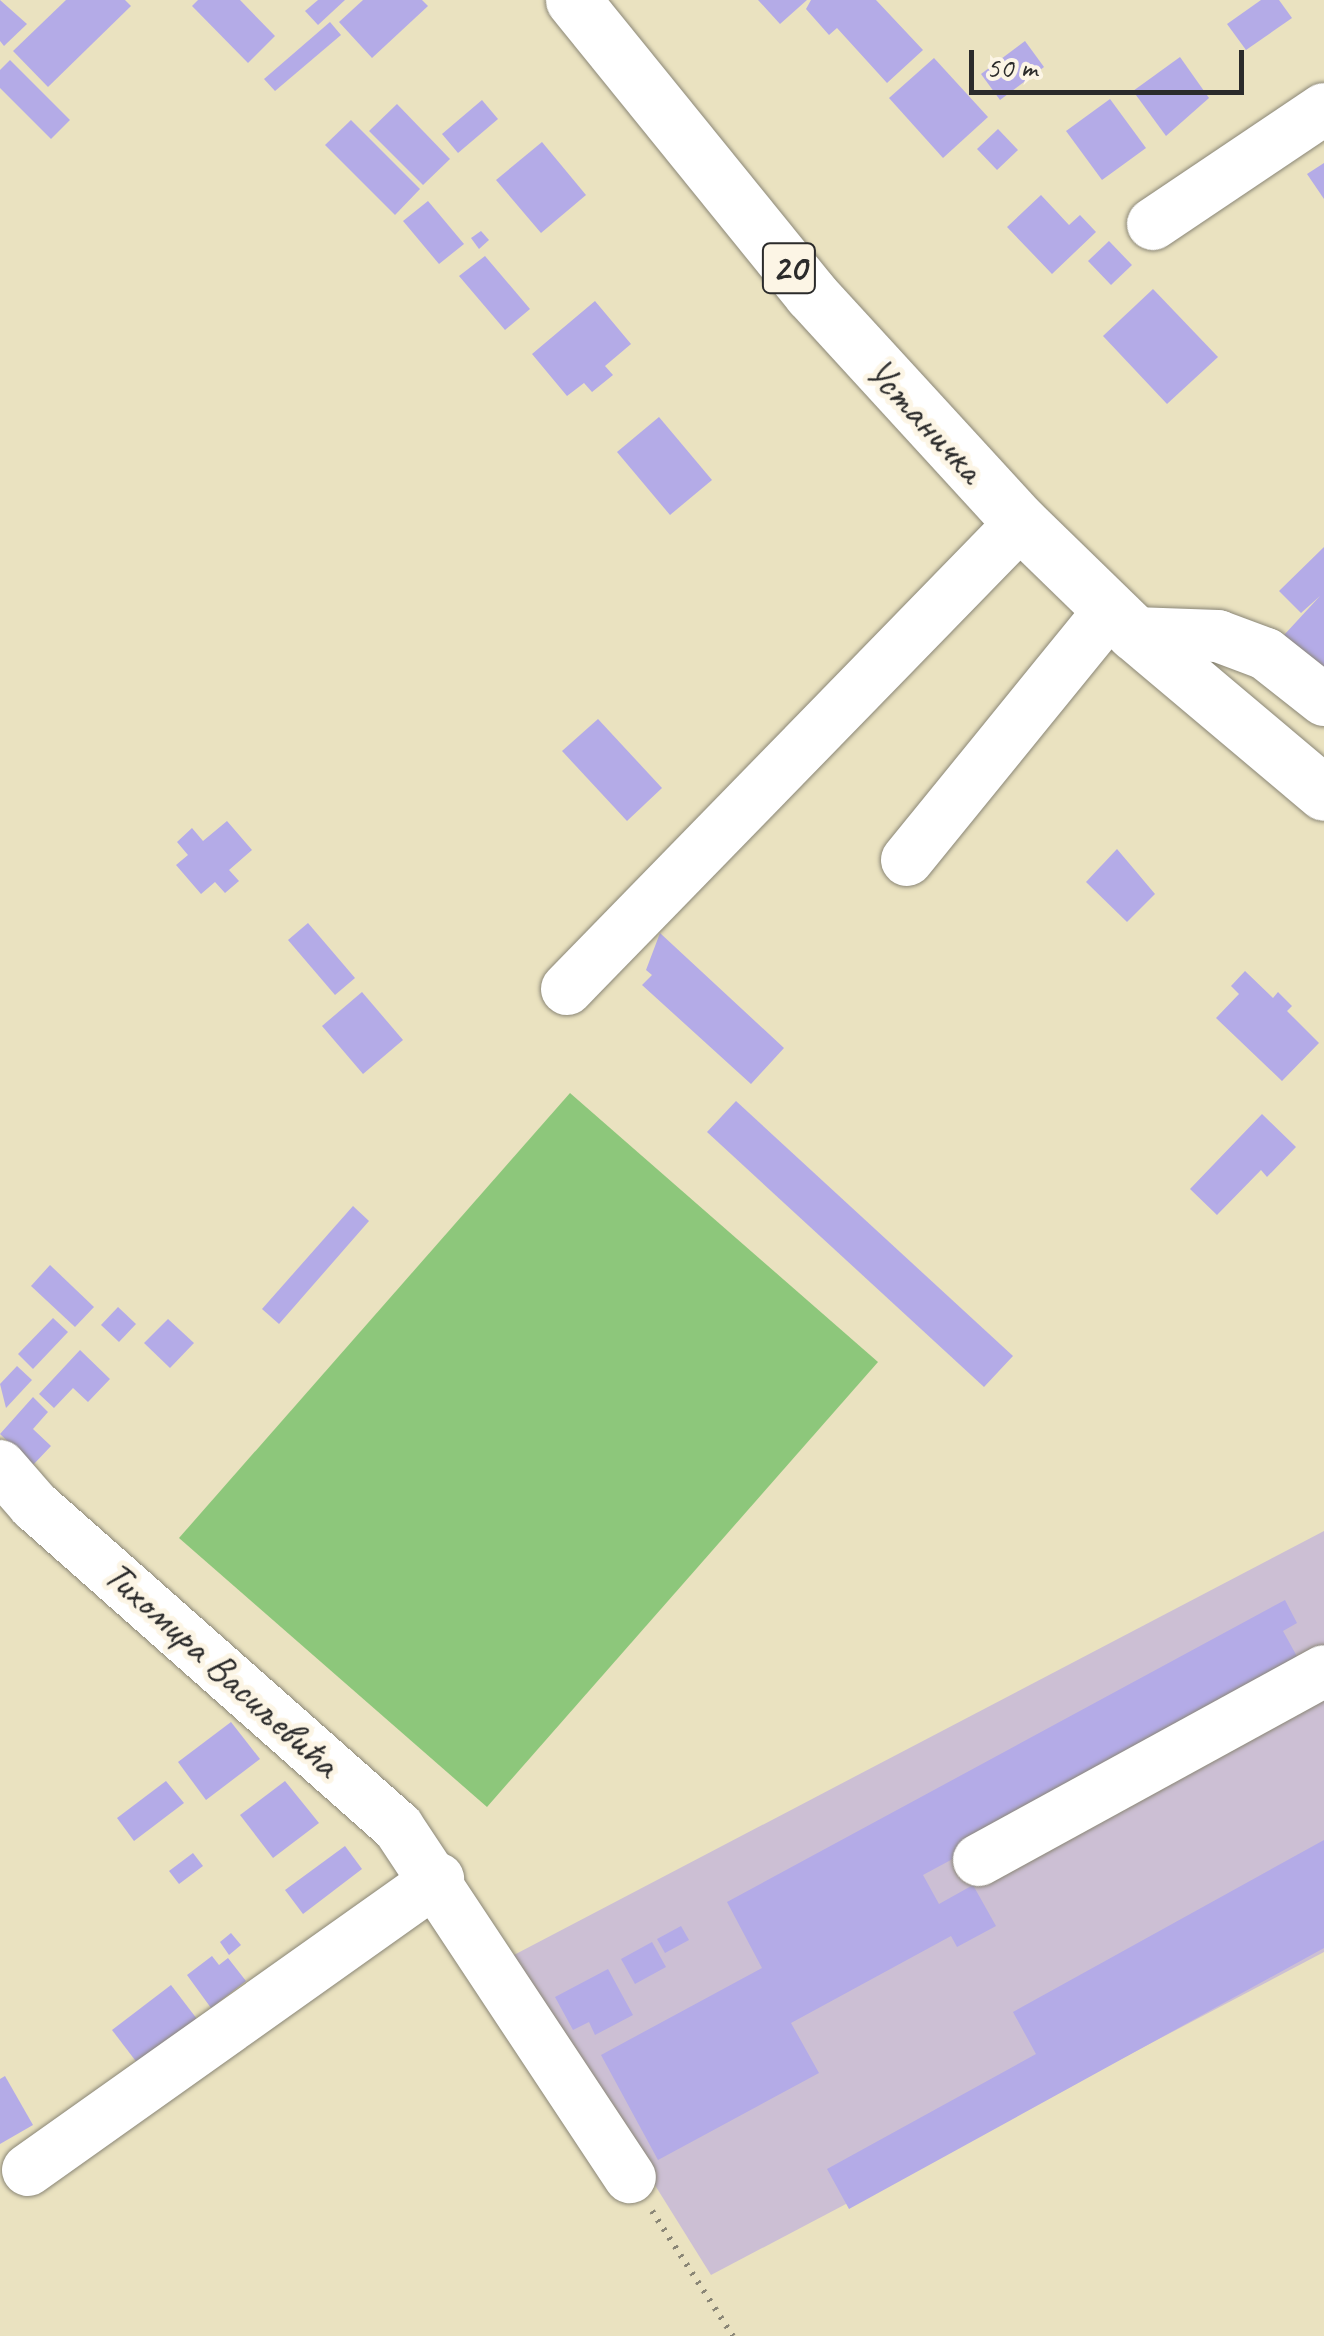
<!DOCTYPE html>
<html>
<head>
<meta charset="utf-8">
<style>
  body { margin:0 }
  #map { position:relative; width:1324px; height:2336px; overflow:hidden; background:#eae2c0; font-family:Caveat,sans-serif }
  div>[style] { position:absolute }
  .industrial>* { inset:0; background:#ccbfd4 }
  .green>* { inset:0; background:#8dc77b }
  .building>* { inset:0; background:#b4abe7 }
  .path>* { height:6px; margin-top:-3px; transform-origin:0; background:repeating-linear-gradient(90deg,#8a8676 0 2.5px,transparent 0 10.5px) }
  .roads { filter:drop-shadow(0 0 2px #8a8676) drop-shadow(0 0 2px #8a8676) }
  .minor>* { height:52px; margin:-26px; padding:0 26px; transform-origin:26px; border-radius:26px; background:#fff }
  .major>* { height:55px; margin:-27.5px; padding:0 27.5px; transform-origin:27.5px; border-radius:27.5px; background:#fff }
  span { translate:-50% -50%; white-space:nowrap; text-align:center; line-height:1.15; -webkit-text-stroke:10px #fcf5e5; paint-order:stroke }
  .shield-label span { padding:2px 8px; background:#fcf5e5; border:2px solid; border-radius:8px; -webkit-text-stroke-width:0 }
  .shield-label { font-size:38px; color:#2b2b2b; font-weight:700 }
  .street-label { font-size:40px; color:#2b2b2b }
  .scale { position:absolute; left:969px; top:50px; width:275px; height:45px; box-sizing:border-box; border:5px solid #2b2b2b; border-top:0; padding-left:12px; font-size:30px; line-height:35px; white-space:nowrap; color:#2b2b2b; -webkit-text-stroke:8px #fcf5e5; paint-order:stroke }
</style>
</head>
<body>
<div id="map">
  <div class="industrial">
    <div style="clip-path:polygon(1324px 1531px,1324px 1952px,711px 2275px,512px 1956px)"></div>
  </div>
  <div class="green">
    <div style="clip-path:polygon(570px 1093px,878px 1362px,487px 1807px,179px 1538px)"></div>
  </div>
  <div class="building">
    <div style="clip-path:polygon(0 0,27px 24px,4px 46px,0 41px)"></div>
    <div style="clip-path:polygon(66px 0,125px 0,131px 6px,48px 87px,13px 51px)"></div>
    <div style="clip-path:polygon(198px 0,240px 0,275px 36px,248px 63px,192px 6px)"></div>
    <div style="clip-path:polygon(318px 0,345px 0,318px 25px,305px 11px)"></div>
    <div style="clip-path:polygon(363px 0,422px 0,428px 6px,372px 58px,339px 22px)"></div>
    <div style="clip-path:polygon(758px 0,807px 0,780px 24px)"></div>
    <div style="clip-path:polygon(811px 0,876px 0,923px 50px,887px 83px,837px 28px,829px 35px,806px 9px)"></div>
    <div style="clip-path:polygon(1261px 0,1279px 0,1292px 18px,1246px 50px,1227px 24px)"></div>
    <div style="clip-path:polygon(330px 22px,341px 35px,275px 91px,264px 79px)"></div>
    <div style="clip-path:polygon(1025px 41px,1044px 67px,1000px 100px,981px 74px)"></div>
    <div style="clip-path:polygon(1180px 57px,1209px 98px,1166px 136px,1133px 91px)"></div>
    <div style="clip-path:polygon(934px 58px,988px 117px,943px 158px,889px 98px)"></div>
    <div style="clip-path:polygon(10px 60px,70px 120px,51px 139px,0 88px,0 70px)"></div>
    <div style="clip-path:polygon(1110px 99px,1146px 148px,1102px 180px,1066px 131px)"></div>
    <div style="clip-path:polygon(482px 100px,498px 119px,458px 153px,442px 134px)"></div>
    <div style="clip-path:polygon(397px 104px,450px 159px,423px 185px,369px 131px)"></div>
    <div style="clip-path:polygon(351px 120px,420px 189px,395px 215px,325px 145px)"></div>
    <div style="clip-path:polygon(998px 129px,1018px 150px,997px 170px,977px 149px)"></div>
    <div style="clip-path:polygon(542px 142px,586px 195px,541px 233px,496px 180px)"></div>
    <div style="clip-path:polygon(1324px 163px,1324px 199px,1307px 174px)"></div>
    <div style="clip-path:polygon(1041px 195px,1069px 225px,1080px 215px,1096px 232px,1052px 274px,1007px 227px)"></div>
    <div style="clip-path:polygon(428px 201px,464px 244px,439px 264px,403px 221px)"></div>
    <div style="clip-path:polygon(481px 231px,489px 240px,479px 249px,471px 238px)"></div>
    <div style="clip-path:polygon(1109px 241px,1132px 265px,1111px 285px,1088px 261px)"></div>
    <div style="clip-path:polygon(485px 256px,530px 309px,505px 330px,459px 276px)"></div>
    <div style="clip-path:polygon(1153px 289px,1218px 357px,1167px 404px,1103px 336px)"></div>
    <div style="clip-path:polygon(595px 301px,631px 344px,605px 366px,613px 375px,592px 392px,584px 383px,567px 396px,532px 354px)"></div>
    <div style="clip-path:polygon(659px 417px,712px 480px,670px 515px,617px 452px)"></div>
    <div style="clip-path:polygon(1324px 547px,1324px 686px,1260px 661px,1320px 596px,1301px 613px,1279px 591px)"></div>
    <div style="clip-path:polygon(598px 719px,662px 788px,627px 821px,562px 751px)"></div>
    <div style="clip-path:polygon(227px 821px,252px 850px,229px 870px,239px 881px,225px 893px,215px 882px,201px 894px,176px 865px,188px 855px,177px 842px,192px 828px,203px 841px)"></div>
    <div style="clip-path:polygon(1117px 849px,1155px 894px,1127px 922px,1086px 882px)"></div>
    <div style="clip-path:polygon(308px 923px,355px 978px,335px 995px,288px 940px)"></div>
    <div style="clip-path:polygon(660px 933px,784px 1048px,751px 1084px,642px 985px,652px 975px,646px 970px)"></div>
    <div style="clip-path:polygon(1245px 971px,1273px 998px,1278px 992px,1292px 1006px,1287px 1011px,1319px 1043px,1282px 1081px,1216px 1018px,1239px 994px,1231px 986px)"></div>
    <div style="clip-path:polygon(362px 992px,403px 1040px,363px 1074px,322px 1026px)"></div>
    <div style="clip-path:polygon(736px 1101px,1013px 1356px,984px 1387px,707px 1132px)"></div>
    <div style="clip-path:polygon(1262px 1114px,1296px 1147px,1267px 1177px,1261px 1170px,1217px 1215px,1190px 1189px)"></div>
    <div style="clip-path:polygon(353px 1206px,369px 1221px,279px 1324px,262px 1309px)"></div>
    <div style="clip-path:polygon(50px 1265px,94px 1307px,75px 1327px,31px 1286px)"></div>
    <div style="clip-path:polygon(118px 1307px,136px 1324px,119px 1342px,101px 1325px)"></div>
    <div style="clip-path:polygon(53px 1318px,68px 1332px,33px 1369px,18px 1354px)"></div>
    <div style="clip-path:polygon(168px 1319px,194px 1343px,170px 1368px,144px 1343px)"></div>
    <div style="clip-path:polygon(80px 1350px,110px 1379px,88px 1402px,73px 1388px,54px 1408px,39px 1394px)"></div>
    <div style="clip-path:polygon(17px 1366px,32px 1380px,6px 1408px,0 1384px)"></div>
    <div style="clip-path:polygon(33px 1397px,48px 1412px,33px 1429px,51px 1446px,33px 1465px,0 1434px)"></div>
    <div style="clip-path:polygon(1285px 1600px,1297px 1623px,1283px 1631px,1304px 1669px,923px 1875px,939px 1904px,973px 1885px,996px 1926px,957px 1947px,951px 1936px,791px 2023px,819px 2073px,658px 2160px,601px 2055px,762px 1968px,727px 1902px)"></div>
    <div style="clip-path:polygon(231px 1722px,260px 1759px,206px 1800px,178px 1762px)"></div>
    <div style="clip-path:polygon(166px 1781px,184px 1803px,134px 1841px,117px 1818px)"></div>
    <div style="clip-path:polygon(285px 1781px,319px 1823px,273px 1858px,240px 1815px)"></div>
    <div style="clip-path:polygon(1324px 1840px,1324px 1948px,849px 2209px,827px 2169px,1036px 2054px,1013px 2012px)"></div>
    <div style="clip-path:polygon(345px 1846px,362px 1869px,303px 1914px,285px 1890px)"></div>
    <div style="clip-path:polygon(193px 1853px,203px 1866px,179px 1884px,169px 1871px)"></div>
    <div style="clip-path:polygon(681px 1926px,689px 1940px,665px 1953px,657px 1939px)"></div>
    <div style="clip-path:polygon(231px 1933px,241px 1945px,229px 1955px,220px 1942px)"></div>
    <div style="clip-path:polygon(652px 1942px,666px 1967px,635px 1984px,621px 1959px)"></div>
    <div style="clip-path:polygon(212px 1956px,219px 1965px,228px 1958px,246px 1981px,211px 2008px,187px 1975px)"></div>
    <div style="clip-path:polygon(608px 1969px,633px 2015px,595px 2035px,589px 2022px,573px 2030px,555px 1997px)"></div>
    <div style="clip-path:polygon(171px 1985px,197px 2019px,138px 2064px,112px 2030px)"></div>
    <div style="clip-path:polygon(5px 2076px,33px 2125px,0 2144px,0 2079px)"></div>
  </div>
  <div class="path">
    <div style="left:652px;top:2211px;width:149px;rotate:57.1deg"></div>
  </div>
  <div class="roads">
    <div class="minor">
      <div style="left:1153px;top:224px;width:206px;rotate:-33.9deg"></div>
      <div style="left:1134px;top:633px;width:84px;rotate:2deg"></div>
      <div style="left:1218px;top:636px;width:51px;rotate:20.6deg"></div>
      <div style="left:1266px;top:654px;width:74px;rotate:38.4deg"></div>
      <div style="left:907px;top:860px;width:322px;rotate:-50.9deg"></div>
      <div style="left:567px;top:989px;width:651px;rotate:-45.75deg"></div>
      <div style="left:0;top:1466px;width:52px;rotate:48.9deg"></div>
      <div style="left:34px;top:1505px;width:486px;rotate:41.5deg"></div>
      <div style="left:398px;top:1827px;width:420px;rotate:56.5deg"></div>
      <div style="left:979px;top:1860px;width:393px;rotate:-28.7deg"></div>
      <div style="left:28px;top:2170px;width:503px;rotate:-35.37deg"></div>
    </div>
    <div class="major">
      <div style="left:573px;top:0;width:378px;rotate:51deg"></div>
      <div style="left:811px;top:294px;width:311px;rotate:47.5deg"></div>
      <div style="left:1021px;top:523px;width:158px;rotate:44.2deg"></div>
      <div style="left:1134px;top:633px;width:248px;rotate:40.1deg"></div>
    </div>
  </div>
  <div class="shield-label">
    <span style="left:789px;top:268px">20</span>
  </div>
  <div class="street-label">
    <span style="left:925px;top:420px;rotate:47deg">Устаничка</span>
    <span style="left:222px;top:1669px;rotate:42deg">Тихомира Васиљевића</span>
  </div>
  <div class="scale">50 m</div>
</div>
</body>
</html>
